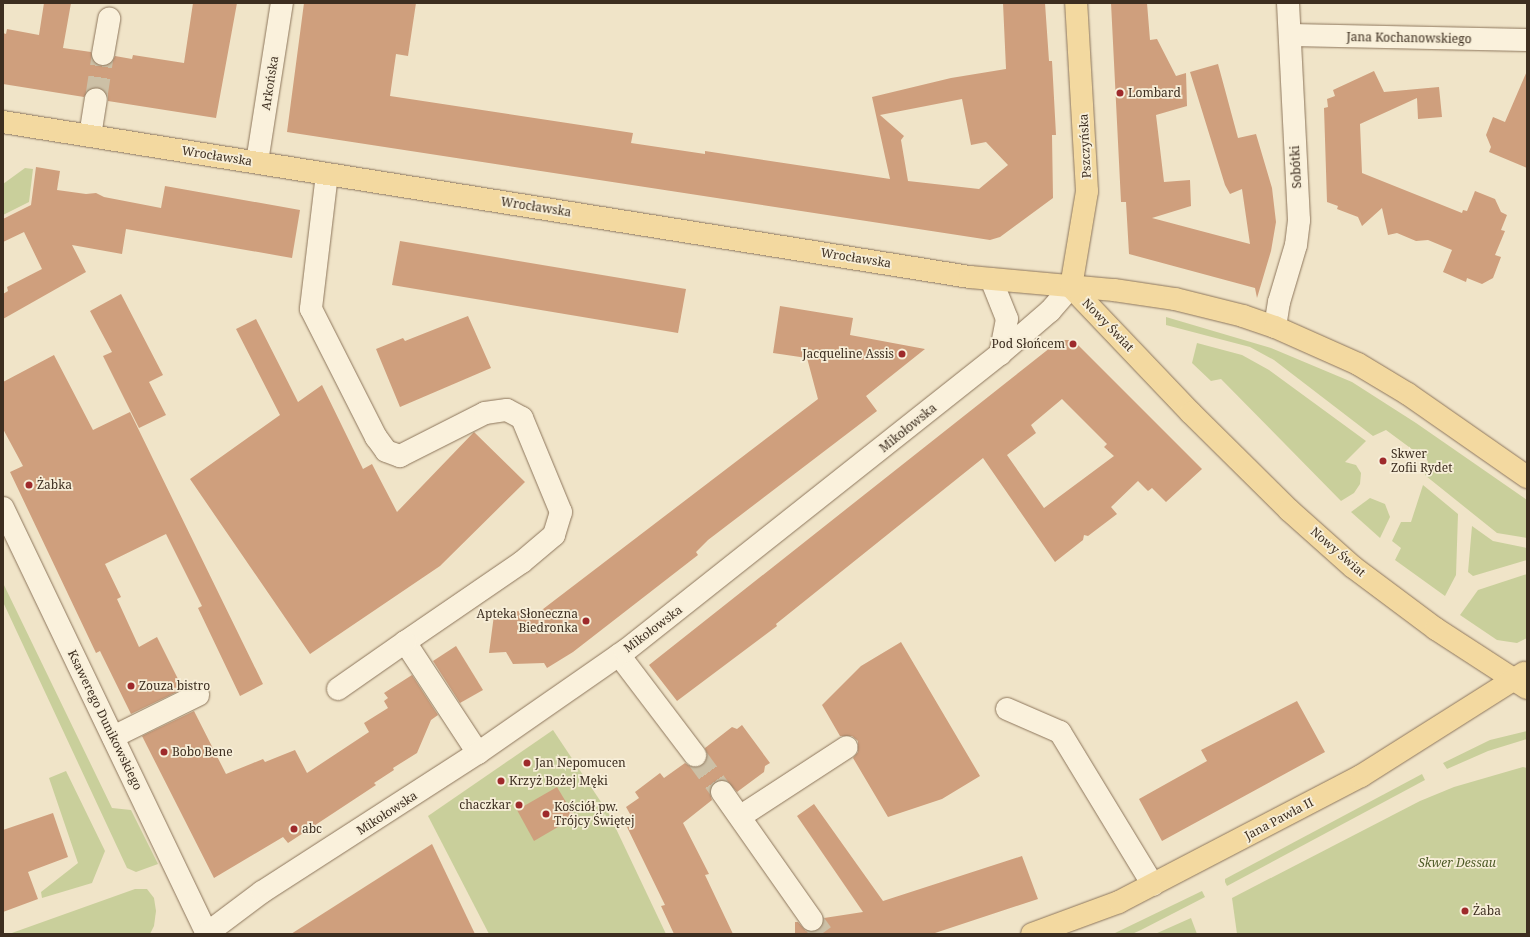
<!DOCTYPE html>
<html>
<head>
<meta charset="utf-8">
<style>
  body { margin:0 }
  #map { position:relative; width:1530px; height:937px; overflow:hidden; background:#f0e4c8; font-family:"Noto Serif",serif }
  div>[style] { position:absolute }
  .green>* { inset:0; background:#c9cf9b }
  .building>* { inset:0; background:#cf9f7d }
  .minor-tunnel>* { height:22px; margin-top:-11px; transform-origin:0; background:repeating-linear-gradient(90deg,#ccc0a6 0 22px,transparent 0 33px) }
  .roads { filter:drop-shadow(0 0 1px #8d765c) drop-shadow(0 0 1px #8d765c) }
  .minor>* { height:22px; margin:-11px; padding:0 11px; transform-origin:11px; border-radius:11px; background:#faf1dc }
  .major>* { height:22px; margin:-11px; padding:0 11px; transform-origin:11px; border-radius:11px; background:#f3d9a0 }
  .dots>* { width:11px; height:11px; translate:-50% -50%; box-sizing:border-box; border:2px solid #f7eed8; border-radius:50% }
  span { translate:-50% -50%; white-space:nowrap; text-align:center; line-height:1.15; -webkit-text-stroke:3.5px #f7eed8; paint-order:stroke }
  .street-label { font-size:12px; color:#3d2e20 }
  .poi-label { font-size:12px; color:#3d2e20 }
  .left { translate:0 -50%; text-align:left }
  .right { translate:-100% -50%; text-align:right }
  .park-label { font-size:12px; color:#4d5a26; font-style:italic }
  .frame { position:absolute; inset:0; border:4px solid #3d2e20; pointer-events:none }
</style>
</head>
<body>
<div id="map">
  <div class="green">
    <div style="clip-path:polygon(25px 168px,33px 169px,29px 202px,3px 215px,3px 184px)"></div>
    <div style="clip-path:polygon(1166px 317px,1271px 348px,1352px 382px,1416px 423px,1527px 500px,1527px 538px,1497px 533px,1426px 476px,1424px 472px,1428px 461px,1386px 430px,1373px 436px,1274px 360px,1250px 347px,1166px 325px)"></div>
    <div style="clip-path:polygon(1197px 343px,1242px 355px,1269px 370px,1366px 441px,1345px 462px,1356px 465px,1361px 473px,1360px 484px,1354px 493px,1341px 501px,1221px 379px,1211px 381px,1192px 363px)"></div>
    <div style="clip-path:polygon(1423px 485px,1458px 514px,1456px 575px,1445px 596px,1395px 560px,1401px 548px,1392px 541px,1401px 522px,1411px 522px)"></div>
    <div style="clip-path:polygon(1370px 498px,1385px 504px,1390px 517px,1380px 538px,1351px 512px)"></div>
    <div style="clip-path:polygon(1472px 526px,1493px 541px,1527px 548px,1527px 560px,1473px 576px,1468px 572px)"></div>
    <div style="clip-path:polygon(1527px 574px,1527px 638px,1517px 643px,1497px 640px,1460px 615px,1478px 590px)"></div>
    <div style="clip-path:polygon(3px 583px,112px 808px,131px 810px,158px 864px,136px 872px,127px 868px,3px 602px)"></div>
    <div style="clip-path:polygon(553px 730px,609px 814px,666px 934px,489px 934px,428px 816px)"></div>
    <div style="clip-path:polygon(1527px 731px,1527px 739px,1488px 751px,1447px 769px,1443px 763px,1490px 740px)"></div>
    <div style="clip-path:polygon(1523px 767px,1527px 768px,1527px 934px,1237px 934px,1232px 898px,1420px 801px,1454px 787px)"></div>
    <div style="clip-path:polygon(66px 771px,105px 851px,92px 883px,42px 898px,41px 892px,78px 863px,49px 778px)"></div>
    <div style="clip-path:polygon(1422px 774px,1425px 780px,1227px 886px,1225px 882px,1225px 879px)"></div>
    <div style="clip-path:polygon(135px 889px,147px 889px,154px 898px,156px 911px,154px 926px,150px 934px,9px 934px)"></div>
    <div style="clip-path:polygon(1202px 891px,1205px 897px,1141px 930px,1132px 934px,1113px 934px)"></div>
    <div style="clip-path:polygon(1191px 918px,1197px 934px,1155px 934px)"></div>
  </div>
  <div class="building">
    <div style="clip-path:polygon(44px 3px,71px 3px,63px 48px,91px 52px,95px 63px,101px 66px,112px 62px,115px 56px,132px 59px,133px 55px,184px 63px,193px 3px,237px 3px,216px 118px,108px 101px,108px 94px,98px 87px,91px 88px,84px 97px,3px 84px,3px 33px,6px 34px,7px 29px,39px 35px)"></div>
    <div style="clip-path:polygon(evenodd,304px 3px,416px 3px,408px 56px,396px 54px,390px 96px,633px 133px,631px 143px,705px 154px,705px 151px,890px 179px,872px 97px,951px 78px,1006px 69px,1003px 3px,1045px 3px,1049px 61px,1052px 61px,1056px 135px,1052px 135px,1053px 198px,1000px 237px,990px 240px,287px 132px,304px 3px,962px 99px,971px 145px,986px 142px,1008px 165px,979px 189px,908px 181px,901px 140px,904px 136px,880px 115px,962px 99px)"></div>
    <div style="clip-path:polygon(1111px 3px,1147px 3px,1150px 40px,1157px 39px,1176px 76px,1186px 73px,1187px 106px,1156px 115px,1164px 182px,1190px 180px,1191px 206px,1152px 218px,1250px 244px,1242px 189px,1230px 194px,1225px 185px,1190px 72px,1218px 64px,1238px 138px,1256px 134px,1272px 188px,1276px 222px,1271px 251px,1257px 298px,1255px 288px,1129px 254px,1126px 202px,1121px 202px)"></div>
    <div style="clip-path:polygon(1374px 71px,1384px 92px,1439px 87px,1442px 117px,1418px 119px,1417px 98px,1360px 124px,1362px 173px,1462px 213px,1463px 210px,1467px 211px,1475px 191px,1495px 199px,1501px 212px,1507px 215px,1501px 230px,1505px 231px,1495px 255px,1501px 257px,1493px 278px,1482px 284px,1467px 278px,1466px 282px,1443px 272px,1452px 250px,1428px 240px,1416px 241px,1397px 233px,1388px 235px,1382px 208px,1362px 226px,1358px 217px,1337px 209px,1338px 206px,1327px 202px,1324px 108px,1328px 107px,1327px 99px,1335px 96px,1333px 90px)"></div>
    <div style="clip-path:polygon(1527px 71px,1527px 168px,1489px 152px,1491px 147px,1486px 135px,1493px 117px,1505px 122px)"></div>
    <div style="clip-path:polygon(36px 167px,60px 171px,57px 190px,86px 194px,96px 193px,104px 197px,161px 208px,165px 186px,300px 210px,292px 258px,126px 229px,122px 254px,72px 245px,86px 272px,3px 319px,3px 294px,8px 291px,7px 287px,42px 269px,24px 232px,3px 242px,3px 219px,31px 205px)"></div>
    <div style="clip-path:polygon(400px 241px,686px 289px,678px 333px,392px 285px)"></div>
    <div style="clip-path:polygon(121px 294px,163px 375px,149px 382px,166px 415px,139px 428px,103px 356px,112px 352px,90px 311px)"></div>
    <div style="clip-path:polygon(780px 306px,853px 318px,850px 335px,925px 349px,866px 396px,877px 411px,708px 540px,696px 552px,698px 555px,573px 652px,547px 668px,544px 663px,513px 664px,506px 652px,489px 653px,494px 615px,504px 610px,526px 612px,530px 619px,818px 399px,807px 358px,773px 353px)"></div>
    <div style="clip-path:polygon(468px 316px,491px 368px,400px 407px,376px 349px,403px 338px,405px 341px)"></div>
    <div style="clip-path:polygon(256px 319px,298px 402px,322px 385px,363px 469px,372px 464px,397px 512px,474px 432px,525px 482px,440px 566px,310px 654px,190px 479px,280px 415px,236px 329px)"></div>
    <div style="clip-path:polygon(evenodd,1060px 340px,1073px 340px,1202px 469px,1166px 502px,1152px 488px,1148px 491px,1138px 481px,1111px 507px,1117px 514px,1088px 536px,1084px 535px,1083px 540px,1055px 562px,983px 458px,776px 624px,777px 626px,677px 701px,649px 665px,1060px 340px,1062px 399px,1107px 444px,1104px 447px,1114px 456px,1044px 508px,1007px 455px,1036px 433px,1031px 425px,1062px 399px)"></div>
    <div style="clip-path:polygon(54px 355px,93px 430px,130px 412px,263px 684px,240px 696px,198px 608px,202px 606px,166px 534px,105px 564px,121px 597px,117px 599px,139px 647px,157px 637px,183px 689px,131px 714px,100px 651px,96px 653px,10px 472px,23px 466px,3px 429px,3px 382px)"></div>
    <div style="clip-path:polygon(901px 642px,980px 776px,942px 799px,888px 817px,853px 758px,858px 752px,858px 741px,852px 736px,840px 736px,822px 705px,861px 666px)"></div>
    <div style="clip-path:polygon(456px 646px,483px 690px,460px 703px,433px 661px)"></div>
    <div style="clip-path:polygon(412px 675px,438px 715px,431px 720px,417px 753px,393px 768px,394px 770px,374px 783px,376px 785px,288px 843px,283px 837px,214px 878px,142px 736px,194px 711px,226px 774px,263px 759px,265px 762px,295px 750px,307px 773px,369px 732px,364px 723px,388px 708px,384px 701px,388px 698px,384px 693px)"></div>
    <div style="clip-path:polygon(1297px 701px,1325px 752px,1162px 841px,1139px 799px,1207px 761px,1201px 750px)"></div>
    <div style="clip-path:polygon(742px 725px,770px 763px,765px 766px,764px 772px,737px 792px,727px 781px,715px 782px,710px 793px,712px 800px,683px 823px,709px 874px,705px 875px,733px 934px,674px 934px,661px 906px,665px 905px,626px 825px,634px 821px,626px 807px,639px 798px,635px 792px,660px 773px,664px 778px,685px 763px,691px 767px,702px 765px,707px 759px,705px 748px,732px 727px,737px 729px)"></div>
    <div style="clip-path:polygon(557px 787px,575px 817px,534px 841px,517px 810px)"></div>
    <div style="clip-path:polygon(814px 804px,883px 901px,1022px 856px,1038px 899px,932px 934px,795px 934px,795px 922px,798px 922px,806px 931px,814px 932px,823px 926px,824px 918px,863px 912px,797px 816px)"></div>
    <div style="clip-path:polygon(53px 813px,68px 857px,28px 872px,38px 899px,3px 912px,3px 830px)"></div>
    <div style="clip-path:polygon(432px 844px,475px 934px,291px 934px)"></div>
  </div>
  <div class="minor-tunnel">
    <div style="left:96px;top:99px;width:46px;rotate:-81.2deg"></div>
    <div style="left:695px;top:755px;width:46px;rotate:53.9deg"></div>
    <div style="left:812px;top:920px;width:17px;rotate:54deg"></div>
  </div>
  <div class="roads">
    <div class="minor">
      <div style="left:1291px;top:35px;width:236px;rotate:1.2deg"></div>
      <div style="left:103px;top:54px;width:36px;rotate:-80deg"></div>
      <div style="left:90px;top:136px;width:37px;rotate:-81deg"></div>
      <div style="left:257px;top:162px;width:161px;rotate:-81.1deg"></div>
      <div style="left:327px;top:174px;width:136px;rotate:96.8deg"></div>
      <div style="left:311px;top:309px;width:144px;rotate:63.1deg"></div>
      <div style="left:376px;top:437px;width:17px;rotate:54deg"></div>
      <div style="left:386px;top:451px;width:15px;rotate:20deg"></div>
      <div style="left:400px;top:456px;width:95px;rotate:-26.8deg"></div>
      <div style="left:485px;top:413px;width:22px;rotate:-8deg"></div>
      <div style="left:507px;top:410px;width:17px;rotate:28deg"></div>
      <div style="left:522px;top:418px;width:102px;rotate:67.5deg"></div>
      <div style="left:561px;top:512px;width:24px;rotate:107deg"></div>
      <div style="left:554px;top:535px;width:42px;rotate:139.8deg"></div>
      <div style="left:522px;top:562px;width:142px;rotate:145.6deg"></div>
      <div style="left:405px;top:642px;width:133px;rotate:56.7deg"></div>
      <div style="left:991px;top:279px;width:43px;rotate:68.2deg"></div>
      <div style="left:1007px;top:319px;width:36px;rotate:101deg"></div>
      <div style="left:1275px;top:327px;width:25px;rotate:-81deg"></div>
      <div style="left:1279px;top:302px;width:59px;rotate:-73.4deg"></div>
      <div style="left:1296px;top:245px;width:25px;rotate:-83deg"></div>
      <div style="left:1299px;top:220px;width:217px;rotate:-92.9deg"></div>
      <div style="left:3px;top:508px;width:472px;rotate:64.4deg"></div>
      <div style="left:619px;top:655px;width:126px;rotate:52.8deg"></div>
      <div style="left:338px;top:689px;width:82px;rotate:-35deg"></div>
      <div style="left:1007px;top:709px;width:58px;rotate:23.5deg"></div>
      <div style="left:1060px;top:732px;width:179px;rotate:58.7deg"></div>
      <div style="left:113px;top:737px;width:95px;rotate:-26.3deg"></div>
      <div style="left:722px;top:792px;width:156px;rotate:54.9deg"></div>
      <div style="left:741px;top:816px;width:126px;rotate:-33.1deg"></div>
      <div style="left:206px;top:934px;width:70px;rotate:-36.9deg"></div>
      <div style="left:262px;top:892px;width:257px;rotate:-32.8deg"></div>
      <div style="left:478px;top:753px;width:179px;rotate:-34.8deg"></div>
      <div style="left:625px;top:651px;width:478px;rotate:-38.4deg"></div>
      <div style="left:1000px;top:354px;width:66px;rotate:-40.7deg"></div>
      <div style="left:1050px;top:311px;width:32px;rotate:-49deg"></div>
    </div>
    <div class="major">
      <div style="left:3px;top:122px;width:979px;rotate:9.11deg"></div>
      <div style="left:970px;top:277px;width:145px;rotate:5.2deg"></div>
      <div style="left:1114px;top:290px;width:62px;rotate:8.4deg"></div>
      <div style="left:1175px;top:299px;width:70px;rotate:14deg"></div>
      <div style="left:1243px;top:316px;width:34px;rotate:19deg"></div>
      <div style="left:1275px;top:327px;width:91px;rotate:24deg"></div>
      <div style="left:1358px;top:364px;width:58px;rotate:31deg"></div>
      <div style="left:1408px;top:394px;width:145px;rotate:34.9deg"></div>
      <div style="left:1071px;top:287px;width:174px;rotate:46.4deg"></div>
      <div style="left:1191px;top:413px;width:138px;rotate:44.7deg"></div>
      <div style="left:1289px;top:510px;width:86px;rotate:41.7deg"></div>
      <div style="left:1353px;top:567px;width:104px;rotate:36.8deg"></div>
      <div style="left:1436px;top:629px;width:108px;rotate:33deg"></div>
      <div style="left:1071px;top:287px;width:97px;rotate:-80.5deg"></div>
      <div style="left:1087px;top:191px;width:188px;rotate:-93.3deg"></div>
      <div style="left:1032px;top:934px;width:93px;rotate:-20.2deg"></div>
      <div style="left:1119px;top:902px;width:273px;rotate:-27.5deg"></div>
      <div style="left:1361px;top:776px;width:193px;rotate:-32.3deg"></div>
    </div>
  </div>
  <div class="dots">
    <div style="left:1120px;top:93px;background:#9e2a2b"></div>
    <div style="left:1073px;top:344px;background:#9e2a2b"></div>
    <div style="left:902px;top:354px;background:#9e2a2b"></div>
    <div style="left:1383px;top:461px;background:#9e2a2b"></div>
    <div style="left:29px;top:485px;background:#9e2a2b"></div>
    <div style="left:586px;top:621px;background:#9e2a2b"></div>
    <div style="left:131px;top:686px;background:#9e2a2b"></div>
    <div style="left:164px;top:752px;background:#9e2a2b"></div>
    <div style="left:527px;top:763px;background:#9e2a2b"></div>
    <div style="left:501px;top:781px;background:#9e2a2b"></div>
    <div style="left:519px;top:805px;background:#9e2a2b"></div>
    <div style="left:546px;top:814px;background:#9e2a2b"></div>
    <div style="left:294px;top:829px;background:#9e2a2b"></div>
    <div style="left:1465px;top:911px;background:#9e2a2b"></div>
  </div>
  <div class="street-label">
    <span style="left:1409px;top:38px;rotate:1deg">Jana Kochanowskiego</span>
    <span style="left:270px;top:83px;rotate:-81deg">Arkońska</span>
    <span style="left:1085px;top:146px;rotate:-93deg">Pszczyńska</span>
    <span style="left:217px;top:156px;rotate:9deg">Wrocławska</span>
    <span style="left:1296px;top:167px;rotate:-93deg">Sobótki</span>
    <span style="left:536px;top:207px;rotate:9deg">Wrocławska</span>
    <span style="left:856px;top:258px;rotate:9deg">Wrocławska</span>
    <span style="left:1108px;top:325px;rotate:46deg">Nowy Świat</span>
    <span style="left:908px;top:428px;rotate:-39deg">Mikołowska</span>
    <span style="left:1338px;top:552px;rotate:41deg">Nowy Świat</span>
    <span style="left:653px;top:629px;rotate:-37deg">Mikołowska</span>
    <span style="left:105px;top:720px;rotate:64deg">Ksawerego Dunikowskiego</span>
    <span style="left:387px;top:813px;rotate:-33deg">Mikołowska</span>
    <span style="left:1279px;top:819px;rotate:-28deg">Jana Pawła II</span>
  </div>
  <div class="poi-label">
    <span class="left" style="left:1128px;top:93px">Lombard</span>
    <span class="right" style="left:1065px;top:344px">Pod Słońcem</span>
    <span class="right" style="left:894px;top:354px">Jacqueline Assis</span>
    <span class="left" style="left:1391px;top:461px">Skwer<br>Zofii Rydet</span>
    <span class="left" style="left:37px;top:485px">Żabka</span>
    <span class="right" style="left:578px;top:621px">Apteka Słoneczna<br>Biedronka</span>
    <span class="left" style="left:139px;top:686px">Zouza bistro</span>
    <span class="left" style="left:172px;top:752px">Bobo Bene</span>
    <span class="left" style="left:535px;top:763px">Jan Nepomucen</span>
    <span class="left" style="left:509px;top:781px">Krzyż Bożej Męki</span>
    <span class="right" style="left:511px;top:805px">chaczkar</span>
    <span class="left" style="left:554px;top:814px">Kościół pw.<br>Trójcy Świętej</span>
    <span class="left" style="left:302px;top:829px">abc</span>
    <span class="left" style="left:1473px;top:911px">Żaba</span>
  </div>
  <div class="park-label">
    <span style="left:1457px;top:863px">Skwer Dessau</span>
  </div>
  <div class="frame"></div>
</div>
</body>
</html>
